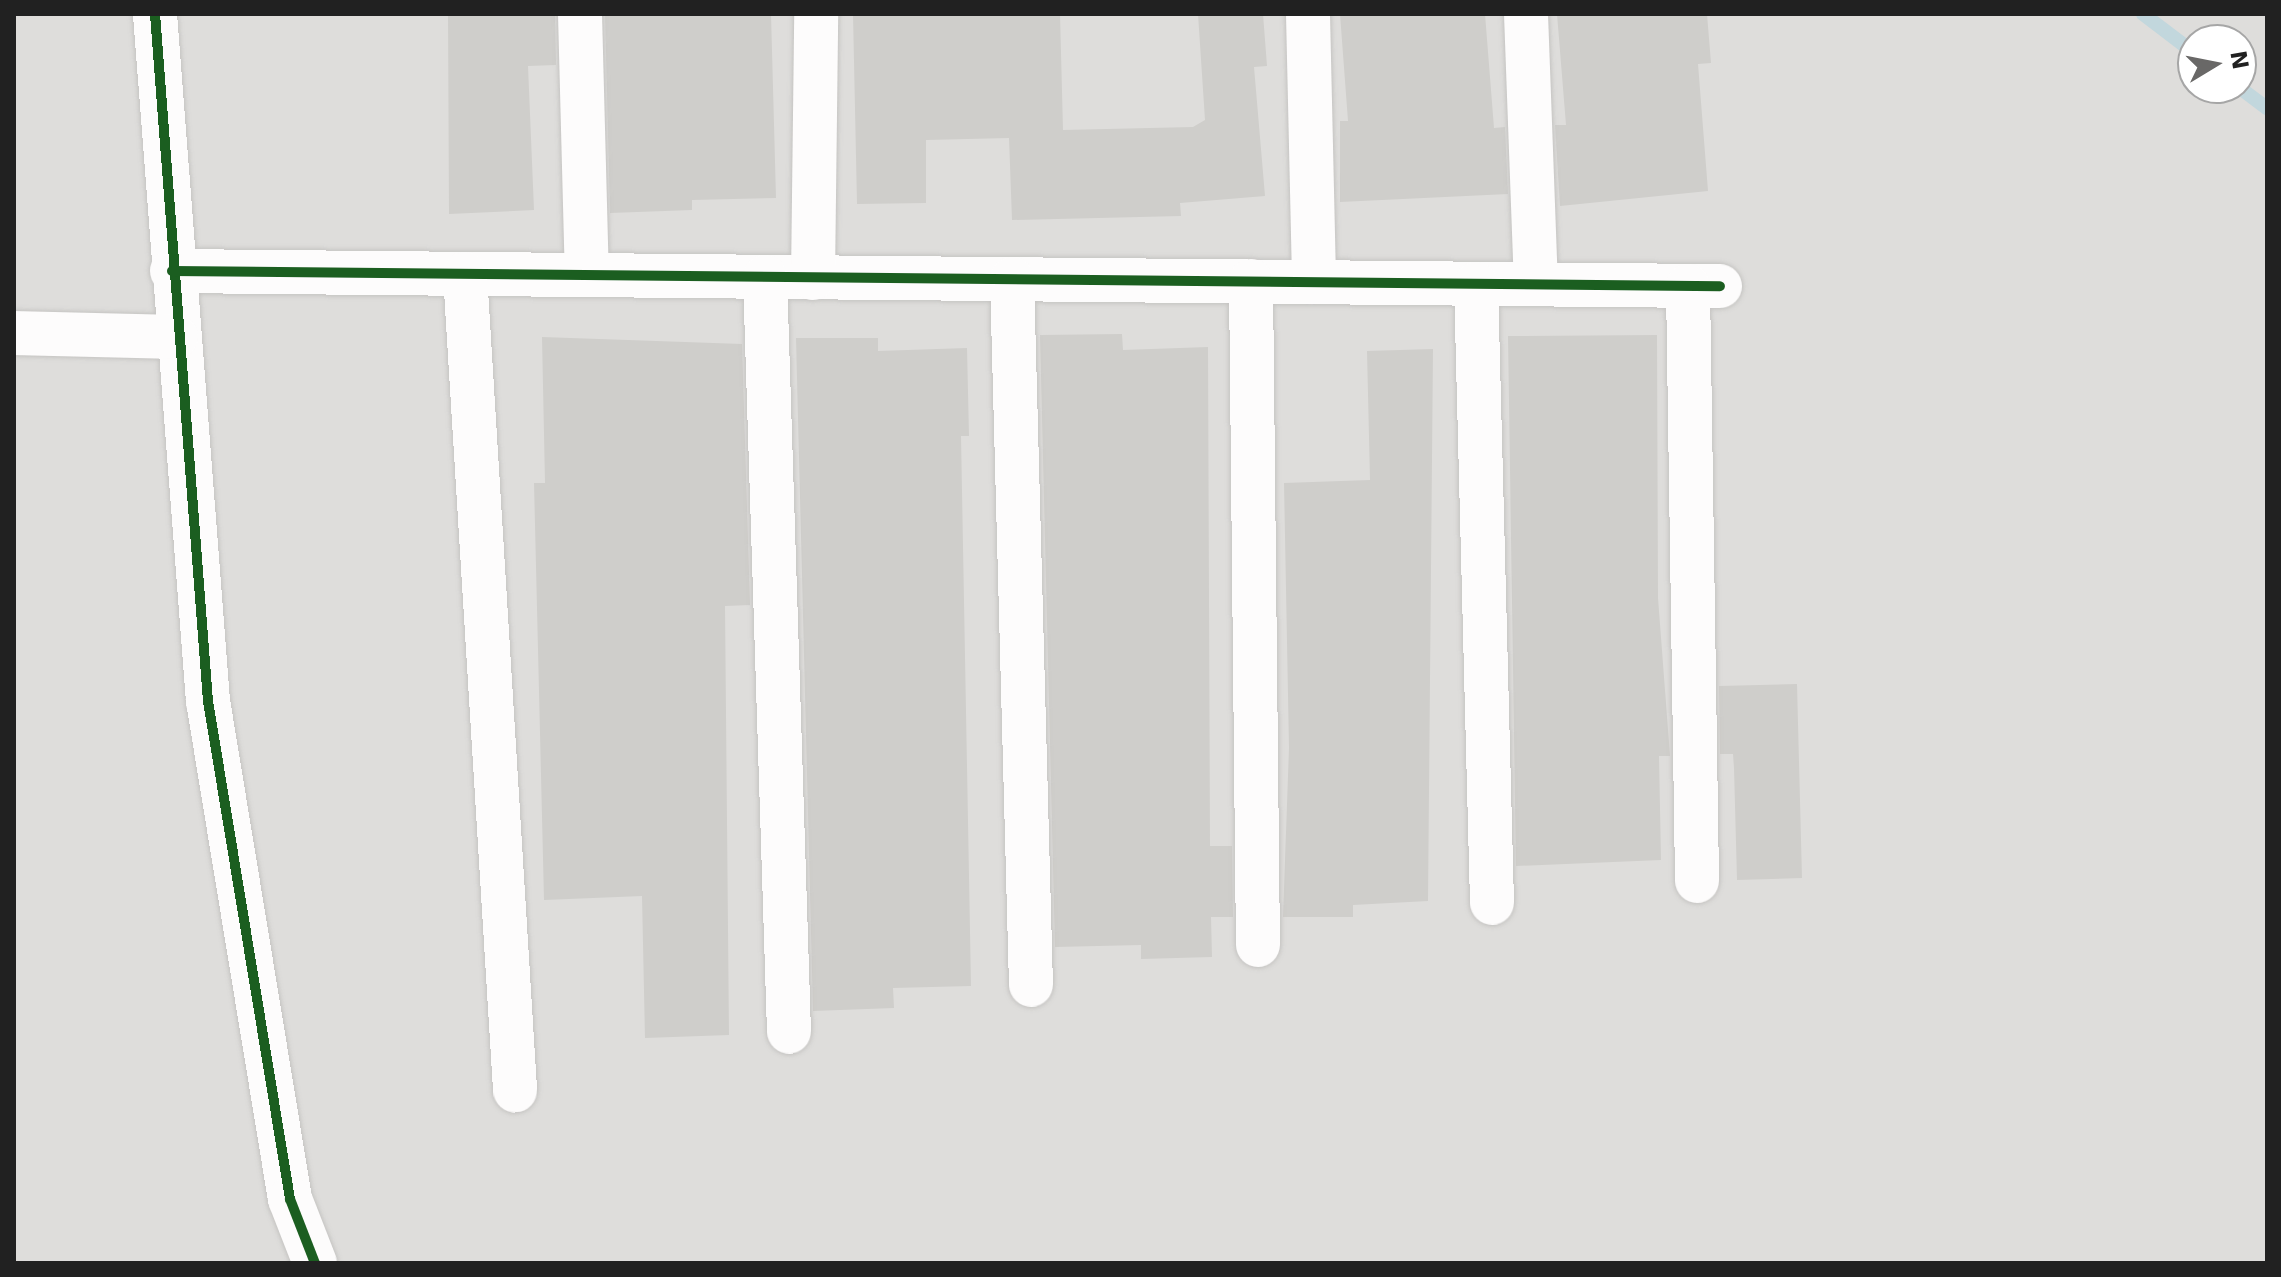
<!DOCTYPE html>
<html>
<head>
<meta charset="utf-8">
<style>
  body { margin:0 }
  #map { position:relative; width:2281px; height:1277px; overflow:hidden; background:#efedea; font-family:"DejaVu Sans",sans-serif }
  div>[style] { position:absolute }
  .residential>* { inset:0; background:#dedddb }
  .stream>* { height:14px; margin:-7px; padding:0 7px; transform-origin:7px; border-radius:7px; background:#c2d7dd }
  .building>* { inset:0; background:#cfcecb }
  .roads { filter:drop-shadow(0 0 2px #c5c4c2) drop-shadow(0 0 2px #c5c4c2) }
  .minor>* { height:44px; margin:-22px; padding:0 22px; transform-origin:22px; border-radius:22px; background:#fdfcfc }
  .cycleway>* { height:10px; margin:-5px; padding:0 5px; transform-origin:5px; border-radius:5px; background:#1b5e20 }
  span { translate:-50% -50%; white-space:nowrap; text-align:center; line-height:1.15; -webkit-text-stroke:8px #fff; paint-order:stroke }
  .frame { position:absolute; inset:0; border:16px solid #212121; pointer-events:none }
  .north { position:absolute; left:2177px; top:24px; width:80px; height:80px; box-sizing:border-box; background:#fff; border:2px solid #a6a6a6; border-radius:50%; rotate:80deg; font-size:22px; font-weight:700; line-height:32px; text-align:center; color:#212121 }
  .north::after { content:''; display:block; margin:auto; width:28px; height:36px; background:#696867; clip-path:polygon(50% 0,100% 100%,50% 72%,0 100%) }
</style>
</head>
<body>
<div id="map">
  <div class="residential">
    <div style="clip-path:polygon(evenodd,14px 14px,2267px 14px,2267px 1263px,14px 1263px,14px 14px,2193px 40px,2241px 40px,2241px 88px,2193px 88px,2193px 40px)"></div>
  </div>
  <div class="stream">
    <div style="left:2143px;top:14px;width:63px;rotate:37.2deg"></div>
    <div style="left:2240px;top:88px;width:34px;rotate:37deg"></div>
  </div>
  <div class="building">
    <div style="clip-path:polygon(448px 14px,555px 16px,556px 65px,528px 66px,534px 210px,449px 214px)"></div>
    <div style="clip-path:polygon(605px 14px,771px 14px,776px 198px,692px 200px,692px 210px,610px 213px)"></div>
    <div style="clip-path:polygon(853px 14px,1060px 14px,1063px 130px,1193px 127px,1205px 120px,1198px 14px,1263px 14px,1267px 66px,1254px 67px,1265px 196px,1180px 203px,1181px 216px,1012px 220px,1009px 138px,926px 140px,926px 203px,857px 204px)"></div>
    <div style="clip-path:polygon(1340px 14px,1485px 14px,1494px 128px,1505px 127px,1508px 194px,1340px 202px,1340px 121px,1348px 121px)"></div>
    <div style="clip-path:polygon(1557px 14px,1707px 14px,1711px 63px,1698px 64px,1708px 191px,1560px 206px,1555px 125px,1566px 125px)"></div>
    <div style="clip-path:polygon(1122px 334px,1123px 350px,1208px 347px,1210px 846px,1232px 846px,1233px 917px,1211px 917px,1212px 957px,1141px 959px,1141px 945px,1055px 947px,1040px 335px)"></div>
    <div style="clip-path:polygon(1657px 335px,1658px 598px,1670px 756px,1659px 756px,1661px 860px,1516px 866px,1508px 336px)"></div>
    <div style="clip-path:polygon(542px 337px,742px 344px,750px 605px,725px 606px,729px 1035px,645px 1038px,642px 896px,544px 900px,534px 483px,545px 483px)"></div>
    <div style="clip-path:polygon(796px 338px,878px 338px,878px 351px,967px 348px,969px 436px,961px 436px,971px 986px,893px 988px,894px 1008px,813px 1011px)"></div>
    <div style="clip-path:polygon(1433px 349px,1428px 901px,1353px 905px,1353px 917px,1283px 917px,1289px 748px,1284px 483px,1370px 480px,1367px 351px)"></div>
    <div style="clip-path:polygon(1797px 684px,1802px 878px,1737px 880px,1734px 768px,1733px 754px,1720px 754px,1719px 686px)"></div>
  </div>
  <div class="roads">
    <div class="minor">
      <div style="left:155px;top:14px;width:689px;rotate:85.59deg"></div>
      <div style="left:208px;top:701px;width:505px;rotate:80.65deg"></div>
      <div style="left:290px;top:1199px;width:69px;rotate:68.7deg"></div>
      <div style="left:580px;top:14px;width:261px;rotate:88.5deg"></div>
      <div style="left:1308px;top:14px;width:268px;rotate:88.7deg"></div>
      <div style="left:1526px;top:14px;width:270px;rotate:87.9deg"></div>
      <div style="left:172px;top:271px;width:1548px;rotate:0.56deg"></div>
      <div style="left:465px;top:274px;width:818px;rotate:86.49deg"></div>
      <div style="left:765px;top:277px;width:755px;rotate:88.18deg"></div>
      <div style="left:813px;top:278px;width:264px;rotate:-89.3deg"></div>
      <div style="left:1012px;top:279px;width:706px;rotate:88.46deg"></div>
      <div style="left:1251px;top:281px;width:664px;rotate:89.4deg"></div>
      <div style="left:1476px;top:284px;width:619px;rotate:88.52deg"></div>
      <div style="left:1688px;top:286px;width:595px;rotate:89.13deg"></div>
      <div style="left:14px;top:333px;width:162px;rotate:1.4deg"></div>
    </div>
  </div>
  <div class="cycleway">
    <div style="left:155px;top:14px;width:689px;rotate:85.59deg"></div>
    <div style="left:208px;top:701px;width:505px;rotate:80.65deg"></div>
    <div style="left:290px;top:1199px;width:69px;rotate:68.7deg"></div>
    <div style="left:172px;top:271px;width:1548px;rotate:0.56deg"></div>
  </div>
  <div class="frame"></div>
  <div class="north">N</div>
</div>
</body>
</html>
